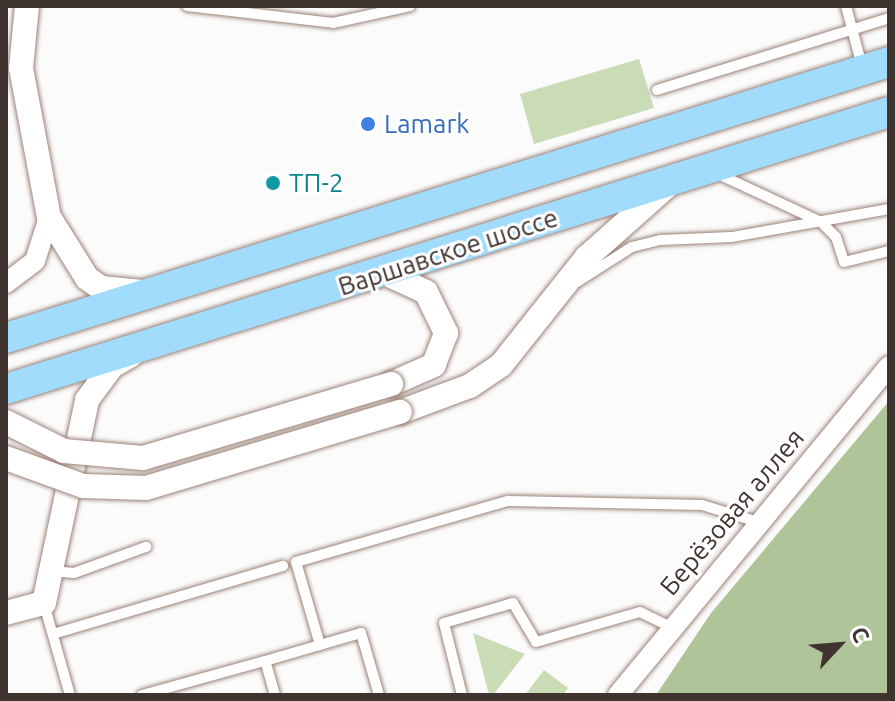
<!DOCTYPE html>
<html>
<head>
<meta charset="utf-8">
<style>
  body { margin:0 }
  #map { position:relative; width:895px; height:701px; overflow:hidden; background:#fbfbfb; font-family:Ubuntu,sans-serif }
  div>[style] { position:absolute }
  .green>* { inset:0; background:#c9dcb6 }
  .forest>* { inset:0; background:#afc499 }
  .roads { filter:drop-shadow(0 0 2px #9c8277) drop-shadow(0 0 2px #9c8277) }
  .service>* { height:10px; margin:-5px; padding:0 5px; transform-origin:5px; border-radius:5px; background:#fff }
  .minor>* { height:20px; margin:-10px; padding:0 10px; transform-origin:10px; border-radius:10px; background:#fff }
  .tertiary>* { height:24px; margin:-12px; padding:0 12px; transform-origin:12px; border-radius:12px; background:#fff }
  .primary>* { height:30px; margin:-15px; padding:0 15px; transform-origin:15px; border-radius:15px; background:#a1dcfd }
  .bridges { filter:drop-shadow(0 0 2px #9c8277) drop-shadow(0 0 2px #9c8277) }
  .tertiary-bridge>* { height:24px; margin:-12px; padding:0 12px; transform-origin:12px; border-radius:12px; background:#fff }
  .dots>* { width:22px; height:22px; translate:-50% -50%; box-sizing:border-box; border:4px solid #fff; border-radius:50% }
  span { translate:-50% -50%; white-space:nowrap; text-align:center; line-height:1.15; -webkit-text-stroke:6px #fff; paint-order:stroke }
  .shop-label { font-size:26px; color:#366cbe }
  .left { translate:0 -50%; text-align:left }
  .culture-label { font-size:26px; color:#0d838f }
  .street-label { font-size:26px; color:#403430 }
  .frame { position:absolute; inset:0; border:8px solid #403430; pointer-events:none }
  .north { position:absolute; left:799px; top:605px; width:80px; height:80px; -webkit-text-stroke:6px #fff; paint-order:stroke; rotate:64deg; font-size:22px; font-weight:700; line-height:32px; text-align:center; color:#403430 }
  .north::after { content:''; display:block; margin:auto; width:28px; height:36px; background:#403430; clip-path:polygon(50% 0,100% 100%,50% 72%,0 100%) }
</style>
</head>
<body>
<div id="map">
  <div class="green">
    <div style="clip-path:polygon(639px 59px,654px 108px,534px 144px,520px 94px)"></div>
    <div style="clip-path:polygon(473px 633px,525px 654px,493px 695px,489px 695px)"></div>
    <div style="clip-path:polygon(544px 670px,568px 688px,563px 695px,525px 695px)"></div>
  </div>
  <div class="forest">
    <div style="clip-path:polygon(889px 401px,889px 695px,656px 695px,711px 613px)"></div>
  </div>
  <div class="roads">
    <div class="service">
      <div style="left:187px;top:6px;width:147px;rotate:6.6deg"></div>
      <div style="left:333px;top:23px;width:79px;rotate:-12.4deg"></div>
      <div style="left:846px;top:6px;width:62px;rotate:75.1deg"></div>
      <div style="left:657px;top:90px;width:243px;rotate:-17.2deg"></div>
      <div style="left:716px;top:173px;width:116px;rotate:25deg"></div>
      <div style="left:821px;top:222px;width:21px;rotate:45deg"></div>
      <div style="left:836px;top:237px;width:26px;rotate:72deg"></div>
      <div style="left:844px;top:262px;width:46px;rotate:-13.7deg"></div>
      <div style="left:577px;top:282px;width:65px;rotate:-32.5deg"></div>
      <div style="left:632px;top:247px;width:29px;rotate:-14deg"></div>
      <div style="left:660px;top:240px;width:72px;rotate:-2.4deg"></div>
      <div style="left:732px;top:237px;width:159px;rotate:-10.1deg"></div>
      <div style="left:52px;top:571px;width:22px;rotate:5deg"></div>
      <div style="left:74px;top:573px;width:77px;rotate:-19.9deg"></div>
      <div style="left:44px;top:604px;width:95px;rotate:74.1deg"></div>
      <div style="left:53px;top:634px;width:240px;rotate:-16.5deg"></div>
      <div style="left:320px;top:645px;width:86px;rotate:-106.1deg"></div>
      <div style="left:296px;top:562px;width:221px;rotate:-16.1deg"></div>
      <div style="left:508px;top:501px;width:194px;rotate:1.2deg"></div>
      <div style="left:702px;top:505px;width:59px;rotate:16.9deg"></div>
      <div style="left:142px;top:695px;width:128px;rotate:-15.5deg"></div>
      <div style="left:275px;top:695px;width:35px;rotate:-106deg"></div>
      <div style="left:265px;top:661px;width:100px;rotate:-16.3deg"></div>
      <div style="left:361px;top:633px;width:65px;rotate:73.8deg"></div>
      <div style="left:462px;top:695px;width:74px;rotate:-104deg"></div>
      <div style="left:444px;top:623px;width:72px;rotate:-16.2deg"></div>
      <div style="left:513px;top:603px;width:45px;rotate:59.5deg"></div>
      <div style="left:536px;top:642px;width:108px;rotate:-16.1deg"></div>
      <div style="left:640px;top:612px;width:32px;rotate:26deg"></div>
    </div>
    <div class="minor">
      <div style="left:6px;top:283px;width:36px;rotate:-37deg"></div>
      <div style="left:35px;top:261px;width:46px;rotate:-72.3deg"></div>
      <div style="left:618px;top:695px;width:426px;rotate:-50.5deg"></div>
    </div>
    <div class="tertiary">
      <div style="left:27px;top:6px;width:62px;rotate:95.5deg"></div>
      <div style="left:21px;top:68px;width:152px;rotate:79.4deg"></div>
      <div style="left:49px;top:217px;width:72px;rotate:58.1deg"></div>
      <div style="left:87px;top:278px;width:17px;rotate:36deg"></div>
      <div style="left:101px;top:288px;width:41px;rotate:5.6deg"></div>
      <div style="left:385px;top:273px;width:45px;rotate:24.9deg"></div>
      <div style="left:426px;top:292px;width:46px;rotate:64deg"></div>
      <div style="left:446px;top:333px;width:34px;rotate:111deg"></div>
      <div style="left:434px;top:365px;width:47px;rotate:156.2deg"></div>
      <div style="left:400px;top:412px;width:75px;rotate:-20.4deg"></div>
      <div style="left:470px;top:386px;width:37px;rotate:-34deg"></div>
      <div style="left:501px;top:365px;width:138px;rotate:-51.5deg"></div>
      <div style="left:587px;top:257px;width:107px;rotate:-41.6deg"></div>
      <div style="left:6px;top:613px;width:39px;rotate:-15deg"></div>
      <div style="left:44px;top:603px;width:208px;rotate:-78deg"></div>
      <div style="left:87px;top:400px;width:42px;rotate:-53.7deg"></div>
      <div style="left:112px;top:366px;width:22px;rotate:-30deg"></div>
    </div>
    <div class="primary">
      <div style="left:6px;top:338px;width:925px;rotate:-17.36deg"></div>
      <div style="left:6px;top:389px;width:925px;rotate:-17.42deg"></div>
    </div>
  </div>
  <div class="bridges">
    <div class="tertiary-bridge">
      <div style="left:6px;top:422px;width:65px;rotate:26.6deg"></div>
      <div style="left:64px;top:451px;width:79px;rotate:5.1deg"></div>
      <div style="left:143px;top:458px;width:259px;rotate:-16.6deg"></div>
      <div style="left:6px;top:458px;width:82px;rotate:20deg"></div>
      <div style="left:83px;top:486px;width:63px;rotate:1.8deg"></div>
      <div style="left:146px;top:488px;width:265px;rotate:-16.7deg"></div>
    </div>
  </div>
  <div class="dots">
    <div style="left:368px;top:124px;background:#3f7fe0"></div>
    <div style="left:273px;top:183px;background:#0f9aa8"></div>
  </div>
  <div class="shop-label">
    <span class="left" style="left:384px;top:124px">Lamark</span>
  </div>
  <div class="culture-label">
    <span class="left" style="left:289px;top:183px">ТП-2</span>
  </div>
  <div class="street-label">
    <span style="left:448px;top:252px;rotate:-18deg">Варшавское шоссе</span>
    <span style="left:732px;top:512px;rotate:-50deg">Берёзовая аллея</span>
  </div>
  <div class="frame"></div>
  <div class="north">С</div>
</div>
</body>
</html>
